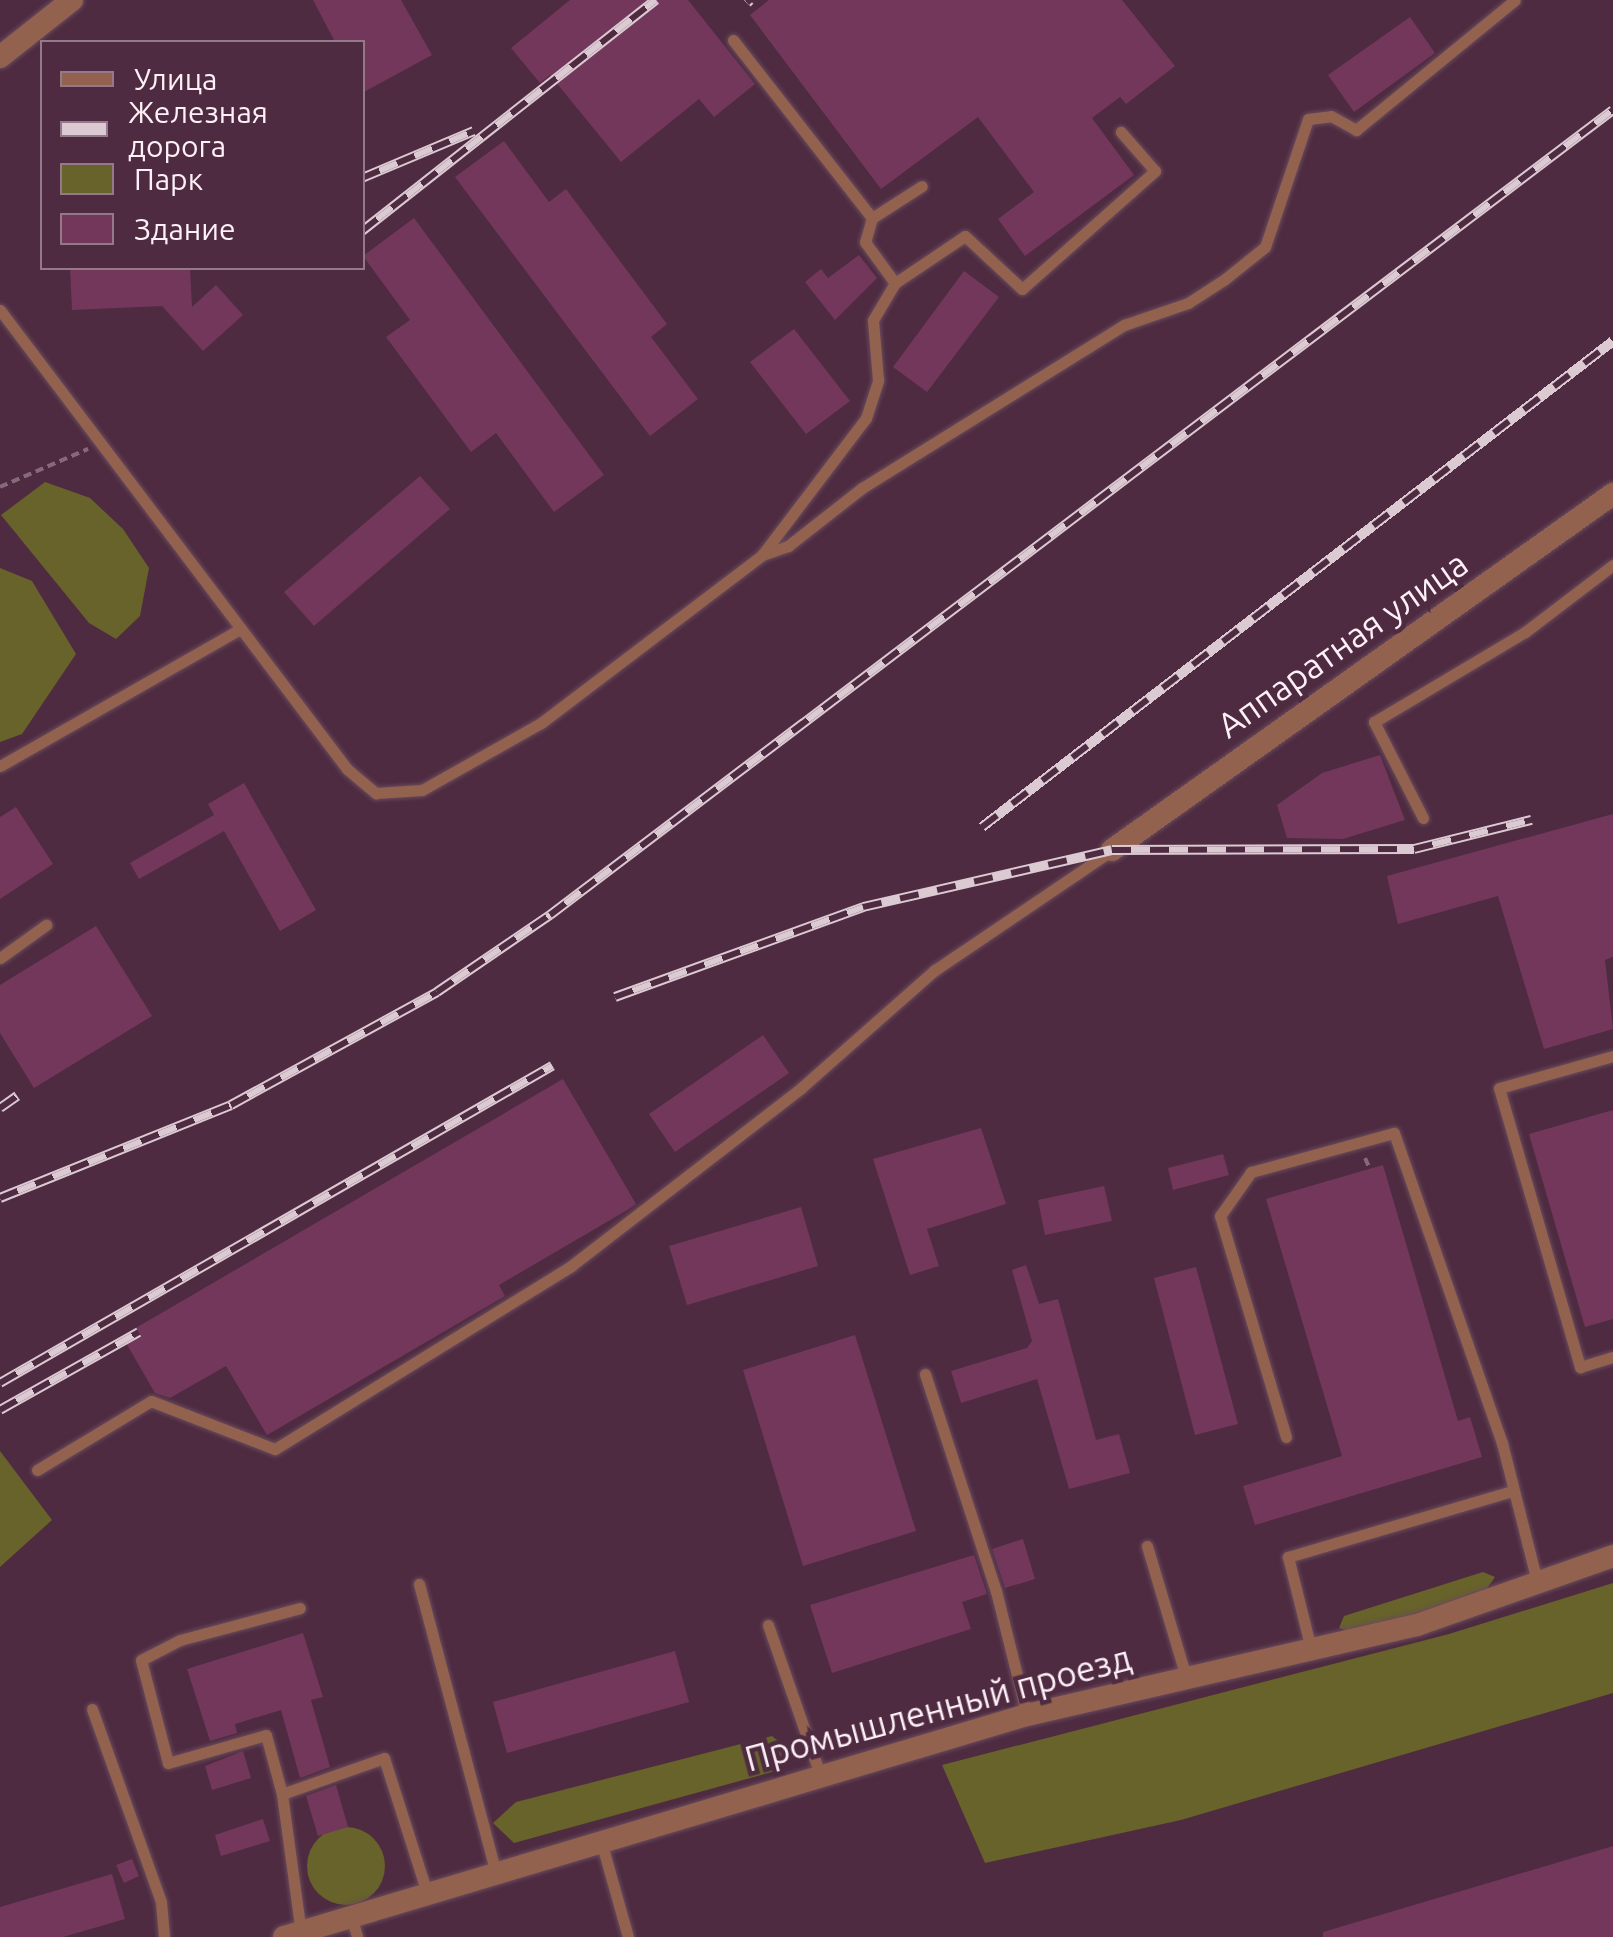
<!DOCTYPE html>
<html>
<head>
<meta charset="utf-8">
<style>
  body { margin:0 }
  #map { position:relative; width:1613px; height:1937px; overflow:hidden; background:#4e2b40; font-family:Ubuntu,sans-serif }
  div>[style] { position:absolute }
  .green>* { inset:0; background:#68622b }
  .round { border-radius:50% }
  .building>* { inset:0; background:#73375c }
  .path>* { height:4px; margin-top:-2px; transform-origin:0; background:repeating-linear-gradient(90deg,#866a7b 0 8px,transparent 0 13px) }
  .roads { filter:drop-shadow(0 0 2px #6a4b5d) drop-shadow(0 0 2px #6a4b5d) }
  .lane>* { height:11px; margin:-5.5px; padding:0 5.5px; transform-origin:5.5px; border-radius:5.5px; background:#93624e }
  .street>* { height:22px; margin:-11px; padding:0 11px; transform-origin:11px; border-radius:11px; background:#93624e }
  .rail>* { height:10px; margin-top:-5px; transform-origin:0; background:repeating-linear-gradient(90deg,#4e2b40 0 19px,#dccad3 0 38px); box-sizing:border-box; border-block:2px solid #dccad3 }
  span { translate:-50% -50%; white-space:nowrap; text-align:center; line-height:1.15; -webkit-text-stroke:9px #4e2b40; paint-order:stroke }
  .street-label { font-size:35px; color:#fef0f7 }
  .legend { position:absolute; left:40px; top:40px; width:325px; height:230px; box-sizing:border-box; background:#4e2b40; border:2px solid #947a89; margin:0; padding:12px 18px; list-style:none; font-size:30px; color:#fef0f7 }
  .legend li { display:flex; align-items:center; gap:20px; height:50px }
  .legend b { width:50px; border:2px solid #947a89 }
</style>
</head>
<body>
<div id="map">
  <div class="green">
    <div style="clip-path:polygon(45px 482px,90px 498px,123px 529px,149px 568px,140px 616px,116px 639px,89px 623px,1px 515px)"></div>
    <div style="clip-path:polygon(0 568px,32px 581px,76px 654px,22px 734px,0 742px)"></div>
    <div style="clip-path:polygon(0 1451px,52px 1520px,0 1567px)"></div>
    <div style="clip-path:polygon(1483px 1572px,1495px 1577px,1486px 1590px,1356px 1633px,1339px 1628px,1344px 1616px)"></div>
    <div style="clip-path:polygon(1613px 1583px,1613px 1693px,1181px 1820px,985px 1863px,942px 1765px,1449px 1634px)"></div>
    <div style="clip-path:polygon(772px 1736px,788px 1749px,776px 1771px,514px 1843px,493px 1823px,516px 1802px)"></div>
    <div class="round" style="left:307px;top:1827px;width:78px;height:78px"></div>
  </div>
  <div class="building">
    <div style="clip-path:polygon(313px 0,401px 0,432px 55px,362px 93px,362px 42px,335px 42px)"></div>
    <div style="clip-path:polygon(570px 0,688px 0,755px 84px,714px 117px,699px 99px,621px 162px,550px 75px,540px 83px,511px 48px)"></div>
    <div style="clip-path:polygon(769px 0,1122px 0,1175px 66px,1126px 104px,1120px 97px,1092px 118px,1134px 175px,1025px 256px,998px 219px,1034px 192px,978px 117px,881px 189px,750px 15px)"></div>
    <div style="clip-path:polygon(1410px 17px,1435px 53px,1354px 112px,1328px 75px)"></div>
    <div style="clip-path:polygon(504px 141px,549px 202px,566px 189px,667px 324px,651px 337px,698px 399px,650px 436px,455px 177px)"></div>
    <div style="clip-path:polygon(414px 218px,604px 475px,554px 512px,496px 433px,471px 452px,386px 337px,410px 320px,363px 256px)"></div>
    <div style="clip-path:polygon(859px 255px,877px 278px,835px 320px,805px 282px,821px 269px,828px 278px)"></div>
    <div style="clip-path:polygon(70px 268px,190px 268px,192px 307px,216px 285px,243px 315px,203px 351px,162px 306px,72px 310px)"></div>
    <div style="clip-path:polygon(964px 271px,999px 297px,927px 392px,893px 367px)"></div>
    <div style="clip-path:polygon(794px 329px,850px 401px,806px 434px,750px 362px)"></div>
    <div style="clip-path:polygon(420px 476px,450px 509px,314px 626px,284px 592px)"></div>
    <div style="clip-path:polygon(1380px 755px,1405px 820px,1343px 839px,1287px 838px,1277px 805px,1322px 773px)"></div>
    <div style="clip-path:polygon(244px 783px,316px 910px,280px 931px,224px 831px,139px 879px,130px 863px,214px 815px,208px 804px)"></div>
    <div style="clip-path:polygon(16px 807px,53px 864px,0 899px,0 817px)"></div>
    <div style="clip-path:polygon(1613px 814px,1613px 957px,1605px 960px,1613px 1029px,1544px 1049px,1498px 896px,1398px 924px,1387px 876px)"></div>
    <div style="clip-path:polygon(96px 926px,152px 1016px,34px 1088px,0 1033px,0 985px)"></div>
    <div style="clip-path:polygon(763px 1035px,789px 1073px,675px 1152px,649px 1114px)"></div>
    <div style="clip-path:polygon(563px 1079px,636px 1204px,629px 1209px,499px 1285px,505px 1296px,267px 1435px,226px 1366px,170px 1398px,155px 1393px,122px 1336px)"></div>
    <div style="clip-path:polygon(1613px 1110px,1613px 1319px,1585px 1327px,1529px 1134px)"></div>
    <div style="clip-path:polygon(981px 1128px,1006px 1204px,927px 1229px,939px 1266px,910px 1275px,873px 1159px)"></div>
    <div style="clip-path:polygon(1223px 1154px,1229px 1175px,1173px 1190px,1168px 1168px)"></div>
    <div style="clip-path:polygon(1383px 1165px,1458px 1421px,1470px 1417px,1482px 1457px,1255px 1525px,1243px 1486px,1342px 1456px,1266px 1199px)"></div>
    <div style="clip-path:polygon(1104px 1186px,1112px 1221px,1045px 1235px,1038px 1200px)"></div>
    <div style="clip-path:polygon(801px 1207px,818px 1266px,687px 1305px,669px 1246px)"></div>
    <div style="clip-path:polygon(1026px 1265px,1039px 1304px,1058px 1299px,1096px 1440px,1119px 1434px,1130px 1473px,1069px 1489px,1037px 1379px,961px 1403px,951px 1371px,1027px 1348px,1032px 1341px,1012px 1270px)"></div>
    <div style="clip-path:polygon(1196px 1267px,1238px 1424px,1195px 1435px,1154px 1278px)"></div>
    <div style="clip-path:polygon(855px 1335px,916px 1531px,803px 1566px,743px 1370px)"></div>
    <div style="clip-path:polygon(1023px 1539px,1035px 1579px,1005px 1588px,992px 1549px)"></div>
    <div style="clip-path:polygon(974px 1555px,987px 1594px,962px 1602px,971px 1629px,832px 1673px,810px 1605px)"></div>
    <div style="clip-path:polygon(303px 1633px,323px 1697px,311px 1700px,330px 1767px,300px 1778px,281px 1710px,235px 1724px,237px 1733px,210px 1741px,187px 1669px)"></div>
    <div style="clip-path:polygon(675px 1651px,689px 1702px,507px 1753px,493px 1702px)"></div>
    <div style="clip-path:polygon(243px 1751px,251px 1778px,212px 1790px,205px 1766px)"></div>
    <div style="clip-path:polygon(336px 1785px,348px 1827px,318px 1836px,306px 1796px)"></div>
    <div style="clip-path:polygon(263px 1819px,270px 1841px,221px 1856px,215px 1835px)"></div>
    <div style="clip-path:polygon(1613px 1846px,1613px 1937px,1323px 1937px,1323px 1932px)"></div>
    <div style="clip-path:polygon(132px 1859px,139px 1876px,124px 1883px,116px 1865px)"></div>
    <div style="clip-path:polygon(112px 1874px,125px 1919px,63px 1937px,0 1937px,0 1907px)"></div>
  </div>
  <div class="path">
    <div style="left:0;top:487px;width:96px;rotate:-23.4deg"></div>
    <div style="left:1365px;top:1158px;width:12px;rotate:66deg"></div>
  </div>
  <div class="roads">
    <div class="lane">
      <div style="left:733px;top:40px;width:226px;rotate:52deg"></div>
      <div style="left:872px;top:218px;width:25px;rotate:106deg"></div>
      <div style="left:865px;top:242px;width:51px;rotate:53.8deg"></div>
      <div style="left:872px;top:218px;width:59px;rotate:-32.6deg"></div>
      <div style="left:0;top:310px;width:575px;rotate:52.91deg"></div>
      <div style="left:347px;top:769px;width:38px;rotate:40deg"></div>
      <div style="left:376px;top:793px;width:46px;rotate:-3.7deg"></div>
      <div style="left:422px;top:790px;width:137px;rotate:-29.4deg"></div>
      <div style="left:541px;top:723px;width:278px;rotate:-37.2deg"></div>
      <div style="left:762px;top:555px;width:28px;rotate:-19deg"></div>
      <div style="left:788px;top:546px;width:94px;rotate:-38.1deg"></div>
      <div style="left:862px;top:488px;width:309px;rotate:-31.9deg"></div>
      <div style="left:1124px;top:325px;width:68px;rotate:-19deg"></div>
      <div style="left:1188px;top:303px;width:44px;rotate:-33deg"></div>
      <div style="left:1225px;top:279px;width:51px;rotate:-38.7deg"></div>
      <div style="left:1265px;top:247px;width:135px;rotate:-71.4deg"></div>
      <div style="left:1308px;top:119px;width:23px;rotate:-7deg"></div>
      <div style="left:1331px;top:116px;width:29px;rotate:29deg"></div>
      <div style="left:1356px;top:130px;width:205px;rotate:-39.3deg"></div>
      <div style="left:762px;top:555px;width:172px;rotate:-52.8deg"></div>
      <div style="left:866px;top:418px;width:40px;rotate:-72deg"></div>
      <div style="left:878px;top:380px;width:60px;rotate:-94.8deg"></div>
      <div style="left:873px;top:320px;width:43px;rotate:-59.3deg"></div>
      <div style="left:895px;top:283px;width:84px;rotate:-33.9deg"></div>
      <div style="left:965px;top:236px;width:78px;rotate:42.9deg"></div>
      <div style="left:1022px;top:289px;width:178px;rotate:-41.6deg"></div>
      <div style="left:1155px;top:171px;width:52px;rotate:-131.1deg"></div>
      <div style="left:0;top:766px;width:276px;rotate:-29.7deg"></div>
      <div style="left:1423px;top:818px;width:108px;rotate:-117deg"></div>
      <div style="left:1374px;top:722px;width:176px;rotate:-30.8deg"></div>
      <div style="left:1525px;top:632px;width:111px;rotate:-37.3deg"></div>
      <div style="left:0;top:958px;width:57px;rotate:-35.7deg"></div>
      <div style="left:1613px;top:1056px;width:118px;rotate:164.3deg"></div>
      <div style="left:1499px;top:1088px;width:291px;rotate:73.8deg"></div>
      <div style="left:1580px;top:1367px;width:34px;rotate:-17deg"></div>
      <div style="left:925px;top:1374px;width:228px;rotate:71.9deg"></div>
      <div style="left:996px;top:1591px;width:128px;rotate:76deg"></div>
      <div style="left:1286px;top:1437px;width:231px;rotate:-106.6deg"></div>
      <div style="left:1220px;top:1216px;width:54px;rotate:-54.8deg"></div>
      <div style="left:1251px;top:1172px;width:148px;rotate:-15.3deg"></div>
      <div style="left:1394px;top:1133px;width:328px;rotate:70.8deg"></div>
      <div style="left:1502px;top:1443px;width:142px;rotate:75.8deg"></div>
      <div style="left:37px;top:1470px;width:133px;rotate:-31.2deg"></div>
      <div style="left:151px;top:1401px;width:133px;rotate:21.2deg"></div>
      <div style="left:275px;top:1449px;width:348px;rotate:-31.7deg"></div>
      <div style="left:571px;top:1266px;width:291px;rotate:-37.7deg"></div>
      <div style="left:801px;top:1088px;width:179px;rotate:-41.4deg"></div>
      <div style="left:935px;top:970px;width:214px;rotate:-34.1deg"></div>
      <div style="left:1147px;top:1546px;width:137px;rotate:73.4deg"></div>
      <div style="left:419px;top:1584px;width:299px;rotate:75.1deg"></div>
      <div style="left:768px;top:1625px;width:158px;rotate:70.8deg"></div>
      <div style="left:1311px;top:1649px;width:95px;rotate:-104deg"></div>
      <div style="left:1288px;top:1557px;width:230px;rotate:-16.4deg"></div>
      <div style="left:92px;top:1709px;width:205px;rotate:70.3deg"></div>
      <div style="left:161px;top:1902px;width:35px;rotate:85deg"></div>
      <div style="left:282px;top:1794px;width:61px;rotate:-105.2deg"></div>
      <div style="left:266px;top:1735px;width:102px;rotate:164.1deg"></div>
      <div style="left:168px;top:1763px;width:106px;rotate:-104.7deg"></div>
      <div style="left:141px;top:1660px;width:44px;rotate:-27.1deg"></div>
      <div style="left:180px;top:1640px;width:124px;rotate:-14.9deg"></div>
      <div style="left:601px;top:1841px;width:100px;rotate:74.3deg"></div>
      <div style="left:352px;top:1919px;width:19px;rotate:74deg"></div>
      <div style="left:301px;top:1933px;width:140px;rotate:-97.8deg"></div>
      <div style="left:282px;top:1794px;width:108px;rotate:-19.4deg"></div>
      <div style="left:384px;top:1758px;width:142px;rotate:72.3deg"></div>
    </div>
    <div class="street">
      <div style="left:0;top:57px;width:92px;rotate:-38.4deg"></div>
      <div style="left:1112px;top:850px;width:615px;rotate:-35.4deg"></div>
      <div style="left:284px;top:1937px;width:775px;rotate:-16.64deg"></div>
      <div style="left:1027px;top:1715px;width:400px;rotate:-13deg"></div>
      <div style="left:1417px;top:1625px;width:208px;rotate:-19.4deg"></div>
    </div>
  </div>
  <div class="rail">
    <div style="left:747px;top:3px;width:4px;rotate:-45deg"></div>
    <div style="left:362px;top:178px;width:121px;rotate:-22.8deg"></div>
    <div style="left:362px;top:231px;width:374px;rotate:-38.2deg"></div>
    <div style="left:982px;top:827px;width:796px;rotate:-37.6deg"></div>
    <div style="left:615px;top:997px;width:264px;rotate:-19.9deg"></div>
    <div style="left:863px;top:907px;width:255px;rotate:-12.9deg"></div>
    <div style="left:1112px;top:850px;width:302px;rotate:-0.2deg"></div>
    <div style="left:1414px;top:849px;width:121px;rotate:-13.9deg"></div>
    <div style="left:0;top:1108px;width:21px;rotate:-35deg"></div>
    <div style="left:0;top:1198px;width:249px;rotate:-21.9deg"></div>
    <div style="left:231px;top:1105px;width:235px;rotate:-28.7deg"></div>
    <div style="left:437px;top:992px;width:137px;rotate:-34.3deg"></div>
    <div style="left:550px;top:915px;width:1333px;rotate:-37.14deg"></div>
    <div style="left:0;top:1383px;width:637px;rotate:-29.87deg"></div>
    <div style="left:0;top:1410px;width:159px;rotate:-29.3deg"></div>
  </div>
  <div class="street-label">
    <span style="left:1342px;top:644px;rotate:-35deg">Аппаратная улица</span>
    <span style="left:938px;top:1708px;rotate:-15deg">Промышленный проезд</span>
  </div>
  <ul class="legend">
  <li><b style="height:12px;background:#93624e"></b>Улица</li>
  <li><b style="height:12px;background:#dccad3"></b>Железная дорога</li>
  <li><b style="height:28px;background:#68622b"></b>Парк</li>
  <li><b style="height:28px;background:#73375c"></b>Здание</li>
  </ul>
</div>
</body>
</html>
